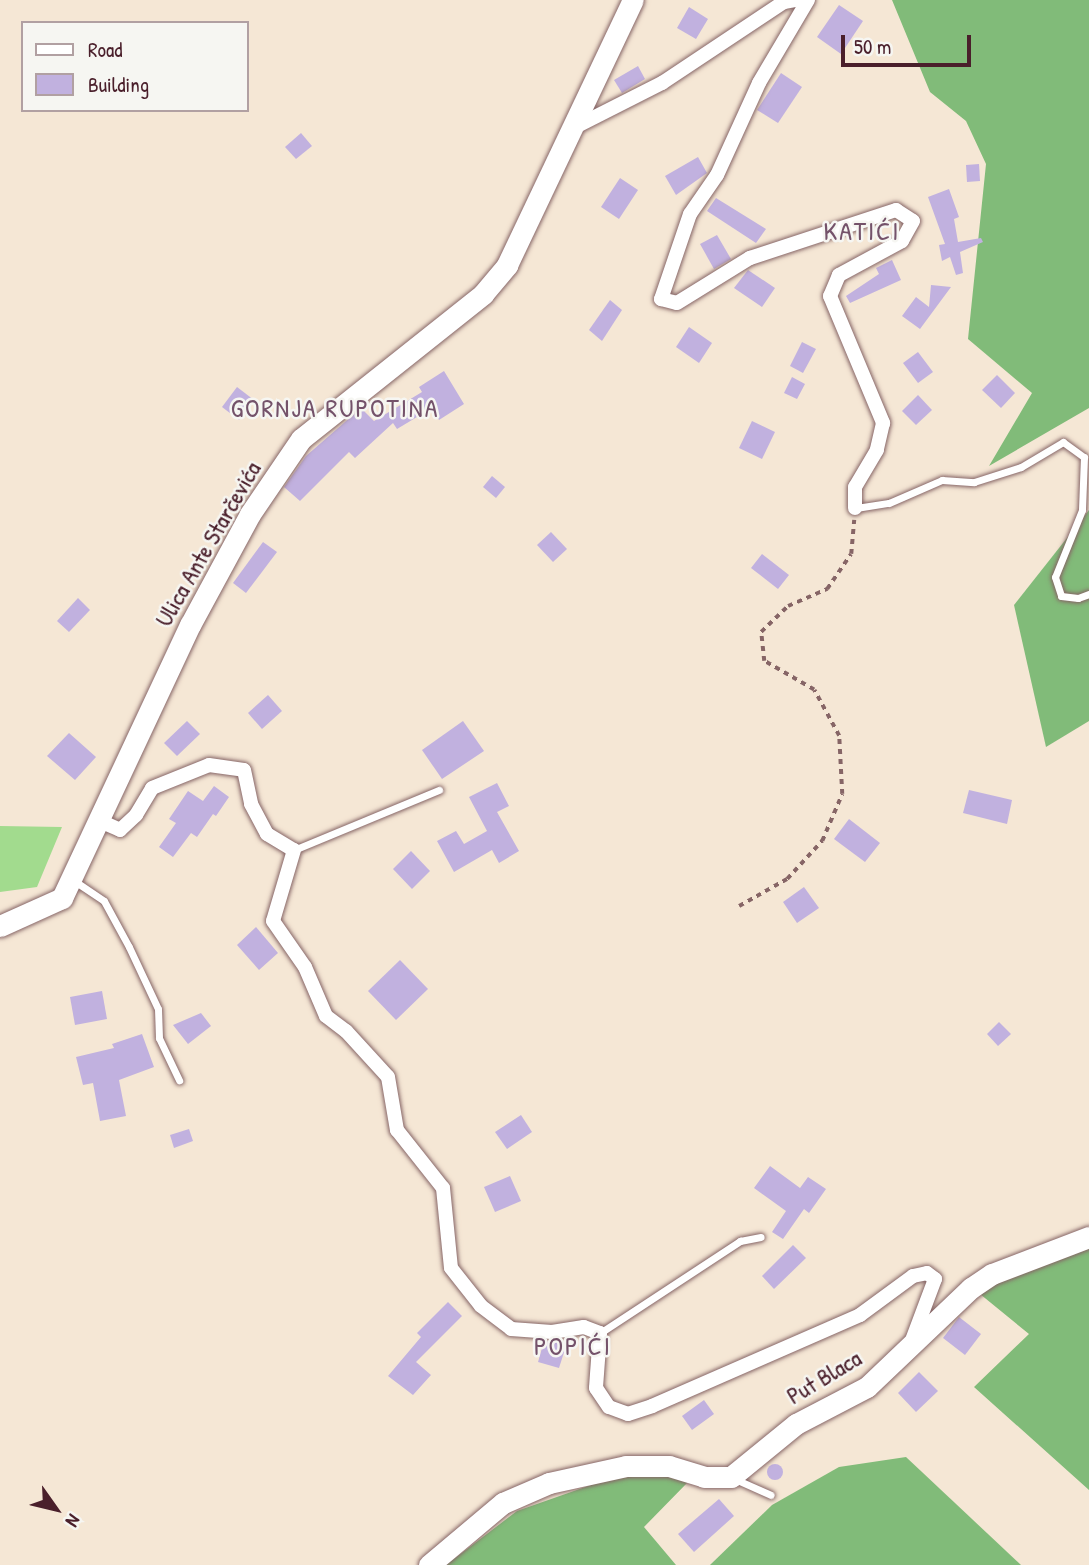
<!DOCTYPE html>
<html>
<head>
<meta charset="utf-8">
<style>
  body { margin:0 }
  #map { position:relative; width:1089px; height:1565px; overflow:hidden; background:#f5e7d5; font-family:"Patrick Hand",sans-serif }
  div>[style] { position:absolute }
  .green>* { inset:0; background:#a2db8e }
  .forest>* { inset:0; background:#81bb79 }
  .building>* { inset:0; background:#c1b1df }
  .round { border-radius:50% }
  .path>* { height:3.5px; margin-top:-1.75px; transform-origin:0; background:repeating-linear-gradient(90deg,#866566 0 5px,transparent 0 10px) }
  .roads { filter:drop-shadow(0 0 2px #866566) drop-shadow(0 0 2px #866566) }
  .lane>* { height:7px; margin:-3.5px; padding:0 3.5px; transform-origin:3.5px; border-radius:3.5px; background:#fff }
  .street>* { height:14px; margin:-7px; padding:0 7px; transform-origin:7px; border-radius:7px; background:#fff }
  .secondary>* { height:21px; margin:-10.5px; padding:0 10.5px; transform-origin:10.5px; border-radius:10.5px; background:#fff }
  span { translate:-50% -50%; white-space:nowrap; text-align:center; line-height:1.15; -webkit-text-stroke:5px #f6f6f2; paint-order:stroke }
  .street-label { font-size:24px; color:#4a1f2b }
  .neighbourhood-label { font-size:26px; color:#74526a; letter-spacing:2px }
  .legend { position:absolute; left:21px; top:21px; width:228px; height:91px; box-sizing:border-box; background:#f6f6f2; border:2px solid #b1a0a2; margin:0; padding:9px 12px; list-style:none; font-size:21px; color:#4a1f2b }
  .legend li { display:flex; align-items:center; gap:14px; height:35px }
  .legend b { width:35px; border:2px solid #b1a0a2 }
  .north { position:absolute; left:21px; top:1474px; width:70px; height:70px; -webkit-text-stroke:5px #f6f6f2; paint-order:stroke; rotate:124deg; font-size:19px; font-weight:700; line-height:28px; text-align:center; color:#4a1f2b }
  .north::after { content:''; display:block; margin:auto; width:24px; height:32px; background:#4a1f2b; clip-path:polygon(50% 0,100% 100%,50% 72%,0 100%) }
  .scale { position:absolute; left:841px; top:35px; width:130px; height:32px; box-sizing:border-box; border:4px solid #4a1f2b; border-top:0; padding-left:9px; font-size:21px; line-height:24px; white-space:nowrap; color:#4a1f2b; -webkit-text-stroke:5px #f6f6f2; paint-order:stroke }
</style>
</head>
<body>
<div id="map">
  <div class="green">
    <div style="clip-path:polygon(0 826px,62px 827px,37px 887px,0 892px)"></div>
  </div>
  <div class="forest">
    <div style="clip-path:polygon(892px 0,1089px 0,1089px 408px,989px 466px,1032px 393px,968px 339px,986px 164px,966px 121px,930px 92px)"></div>
    <div style="clip-path:polygon(1089px 510px,1089px 721px,1046px 747px,1014px 605px)"></div>
    <div style="clip-path:polygon(1089px 1244px,1089px 1490px,974px 1387px,1029px 1334px,980px 1294px,1013px 1274px)"></div>
    <div style="clip-path:polygon(906px 1457px,1021px 1565px,710px 1565px,772px 1505px,839px 1467px)"></div>
    <div style="clip-path:polygon(659px 1474px,688px 1482px,644px 1527px,676px 1565px,446px 1565px,517px 1511px,608px 1479px)"></div>
  </div>
  <div class="building">
    <div style="clip-path:polygon(839px 5px,863px 21px,841px 54px,817px 37px)"></div>
    <div style="clip-path:polygon(689px 7px,708px 19px,696px 39px,677px 28px)"></div>
    <div style="clip-path:polygon(638px 66px,645px 79px,622px 93px,614px 80px)"></div>
    <div style="clip-path:polygon(781px 73px,802px 87px,778px 123px,757px 110px)"></div>
    <div style="clip-path:polygon(301px 133px,312px 146px,296px 159px,285px 147px)"></div>
    <div style="clip-path:polygon(698px 157px,707px 173px,676px 195px,665px 176px)"></div>
    <div style="clip-path:polygon(979px 164px,980px 181px,967px 182px,966px 165px)"></div>
    <div style="clip-path:polygon(620px 178px,638px 190px,619px 219px,601px 207px)"></div>
    <div style="clip-path:polygon(949px 189px,959px 217px,954px 219px,958px 242px,981px 238px,983px 242px,960px 252px,963px 273px,956px 275px,950px 257px,942px 261px,939px 245px,945px 244px,928px 197px)"></div>
    <div style="clip-path:polygon(716px 198px,766px 229px,756px 243px,707px 211px)"></div>
    <div style="clip-path:polygon(717px 235px,731px 259px,714px 269px,700px 244px)"></div>
    <div style="clip-path:polygon(892px 260px,901px 280px,850px 303px,846px 296px,879px 274px,876px 268px)"></div>
    <div style="clip-path:polygon(748px 270px,775px 288px,762px 307px,734px 288px)"></div>
    <div style="clip-path:polygon(931px 285px,951px 287px,920px 329px,902px 316px,916px 297px,929px 307px)"></div>
    <div style="clip-path:polygon(610px 300px,622px 310px,602px 341px,589px 330px)"></div>
    <div style="clip-path:polygon(689px 327px,712px 343px,699px 363px,676px 347px)"></div>
    <div style="clip-path:polygon(802px 342px,816px 349px,803px 373px,790px 366px)"></div>
    <div style="clip-path:polygon(918px 352px,933px 372px,918px 383px,903px 363px)"></div>
    <div style="clip-path:polygon(444px 371px,464px 404px,439px 420px,432px 408px,397px 429px,393px 423px,355px 458px,349px 452px,300px 501px,284px 487px,306px 456px,361px 408px,374px 421px,422px 392px,419px 387px)"></div>
    <div style="clip-path:polygon(997px 375px,1015px 393px,1001px 408px,982px 390px)"></div>
    <div style="clip-path:polygon(792px 377px,805px 384px,797px 399px,784px 393px)"></div>
    <div style="clip-path:polygon(237px 387px,254px 400px,239px 420px,222px 407px)"></div>
    <div style="clip-path:polygon(918px 395px,932px 410px,916px 425px,902px 411px)"></div>
    <div style="clip-path:polygon(752px 421px,775px 432px,762px 459px,739px 448px)"></div>
    <div style="clip-path:polygon(492px 476px,505px 487px,496px 498px,483px 487px)"></div>
    <div style="clip-path:polygon(551px 532px,567px 549px,553px 562px,537px 545px)"></div>
    <div style="clip-path:polygon(263px 542px,277px 552px,246px 593px,233px 583px)"></div>
    <div style="clip-path:polygon(762px 554px,789px 575px,778px 589px,751px 568px)"></div>
    <div style="clip-path:polygon(78px 598px,90px 610px,69px 632px,57px 621px)"></div>
    <div style="clip-path:polygon(268px 695px,282px 711px,262px 729px,248px 713px)"></div>
    <div style="clip-path:polygon(187px 721px,200px 734px,177px 756px,164px 743px)"></div>
    <div style="clip-path:polygon(463px 721px,484px 751px,442px 779px,422px 750px)"></div>
    <div style="clip-path:polygon(69px 733px,96px 757px,75px 780px,47px 756px)"></div>
    <div style="clip-path:polygon(497px 783px,509px 806px,497px 812px,519px 851px,499px 863px,492px 850px,454px 872px,437px 841px,456px 831px,464px 844px,487px 831px,469px 797px)"></div>
    <div style="clip-path:polygon(214px 786px,229px 797px,216px 816px,213px 814px,197px 837px,191px 833px,173px 857px,159px 847px,176px 823px,169px 819px,188px 791px,203px 801px)"></div>
    <div style="clip-path:polygon(969px 790px,1012px 800px,1007px 824px,963px 813px)"></div>
    <div style="clip-path:polygon(849px 819px,880px 843px,865px 862px,834px 839px)"></div>
    <div style="clip-path:polygon(411px 851px,430px 871px,412px 889px,393px 869px)"></div>
    <div style="clip-path:polygon(804px 887px,819px 908px,797px 923px,783px 902px)"></div>
    <div style="clip-path:polygon(256px 927px,278px 953px,259px 970px,237px 945px)"></div>
    <div style="clip-path:polygon(400px 960px,428px 989px,396px 1020px,368px 991px)"></div>
    <div style="clip-path:polygon(102px 991px,107px 1019px,75px 1025px,70px 997px)"></div>
    <div style="clip-path:polygon(201px 1013px,211px 1026px,188px 1044px,173px 1025px)"></div>
    <div style="clip-path:polygon(999px 1022px,1011px 1034px,998px 1046px,987px 1034px)"></div>
    <div style="clip-path:polygon(142px 1034px,154px 1067px,119px 1080px,126px 1116px,100px 1121px,93px 1083px,83px 1085px,76px 1057px,114px 1048px,112px 1044px)"></div>
    <div style="clip-path:polygon(521px 1115px,532px 1132px,507px 1149px,495px 1132px)"></div>
    <div style="clip-path:polygon(189px 1129px,193px 1141px,174px 1148px,170px 1135px)"></div>
    <div style="clip-path:polygon(770px 1166px,800px 1188px,808px 1177px,826px 1189px,809px 1213px,804px 1209px,783px 1239px,772px 1232px,786px 1211px,754px 1188px)"></div>
    <div style="clip-path:polygon(510px 1176px,521px 1201px,495px 1212px,484px 1187px)"></div>
    <div style="clip-path:polygon(793px 1245px,806px 1258px,774px 1289px,762px 1276px)"></div>
    <div style="clip-path:polygon(448px 1302px,462px 1316px,416px 1362px,431px 1375px,413px 1395px,388px 1376px,421px 1337px,417px 1333px)"></div>
    <div style="clip-path:polygon(959px 1317px,981px 1334px,965px 1355px,943px 1338px)"></div>
    <div style="clip-path:polygon(544px 1341px,567px 1343px,559px 1368px,538px 1362px)"></div>
    <div style="clip-path:polygon(919px 1372px,938px 1391px,916px 1412px,898px 1393px)"></div>
    <div style="clip-path:polygon(704px 1400px,714px 1414px,692px 1430px,682px 1416px)"></div>
    <div class="round" style="left:767px;top:1464px;width:16px;height:16px"></div>
    <div style="clip-path:polygon(719px 1499px,734px 1516px,694px 1552px,678px 1534px)"></div>
  </div>
  <div class="path">
    <div style="left:739px;top:906px;width:55px;rotate:-29.4deg"></div>
    <div style="left:787px;top:879px;width:52px;rotate:-47.4deg"></div>
    <div style="left:822px;top:841px;width:51px;rotate:-66.9deg"></div>
    <div style="left:842px;top:794px;width:58px;rotate:-93deg"></div>
    <div style="left:839px;top:736px;width:52px;rotate:-118.5deg"></div>
    <div style="left:814px;top:690px;width:58px;rotate:-149.9deg"></div>
    <div style="left:764px;top:661px;width:29px;rotate:-96deg"></div>
    <div style="left:761px;top:632px;width:37px;rotate:-44deg"></div>
    <div style="left:788px;top:606px;width:43px;rotate:-23.6deg"></div>
    <div style="left:827px;top:589px;width:42px;rotate:-55.6deg"></div>
    <div style="left:851px;top:554px;width:34px;rotate:-85deg"></div>
  </div>
  <div class="roads">
    <div class="lane">
      <div style="left:856px;top:508px;width:33px;rotate:-9deg"></div>
      <div style="left:889px;top:503px;width:58px;rotate:-23.5deg"></div>
      <div style="left:942px;top:480px;width:32px;rotate:4deg"></div>
      <div style="left:974px;top:482px;width:49px;rotate:-17.7deg"></div>
      <div style="left:1021px;top:467px;width:49px;rotate:-30.8deg"></div>
      <div style="left:1063px;top:442px;width:26px;rotate:36deg"></div>
      <div style="left:1084px;top:457px;width:53px;rotate:92.2deg"></div>
      <div style="left:1082px;top:510px;width:72px;rotate:111.9deg"></div>
      <div style="left:1055px;top:577px;width:20px;rotate:72deg"></div>
      <div style="left:1061px;top:596px;width:17px;rotate:7deg"></div>
      <div style="left:1078px;top:598px;width:12px;rotate:-20deg"></div>
      <div style="left:294px;top:850px;width:157px;rotate:-22.5deg"></div>
      <div style="left:73px;top:880px;width:37px;rotate:34deg"></div>
      <div style="left:104px;top:901px;width:52px;rotate:61.5deg"></div>
      <div style="left:129px;top:947px;width:68px;rotate:64.9deg"></div>
      <div style="left:158px;top:1009px;width:29px;rotate:88deg"></div>
      <div style="left:159px;top:1038px;width:47px;rotate:64.5deg"></div>
      <div style="left:600px;top:1333px;width:168px;rotate:-33.3deg"></div>
      <div style="left:740px;top:1241px;width:21px;rotate:-11deg"></div>
      <div style="left:735px;top:1479px;width:39px;rotate:24deg"></div>
    </div>
    <div class="street">
      <div style="left:808px;top:0;width:96px;rotate:120.6deg"></div>
      <div style="left:759px;top:83px;width:101px;rotate:114.5deg"></div>
      <div style="left:717px;top:175px;width:47px;rotate:124.7deg"></div>
      <div style="left:690px;top:214px;width:90px;rotate:108.8deg"></div>
      <div style="left:661px;top:299px;width:16px;rotate:14deg"></div>
      <div style="left:677px;top:303px;width:86px;rotate:-31.7deg"></div>
      <div style="left:750px;top:258px;width:154px;rotate:-18.2deg"></div>
      <div style="left:896px;top:210px;width:20px;rotate:33deg"></div>
      <div style="left:913px;top:221px;width:23px;rotate:119deg"></div>
      <div style="left:902px;top:241px;width:72px;rotate:151.6deg"></div>
      <div style="left:839px;top:275px;width:23px;rotate:113deg"></div>
      <div style="left:830px;top:296px;width:138px;rotate:67.3deg"></div>
      <div style="left:883px;top:423px;width:28px;rotate:103deg"></div>
      <div style="left:877px;top:450px;width:43px;rotate:120.7deg"></div>
      <div style="left:855px;top:487px;width:21px;rotate:90deg"></div>
      <div style="left:571px;top:129px;width:102px;rotate:-26.8deg"></div>
      <div style="left:662px;top:83px;width:146px;rotate:-33.6deg"></div>
      <div style="left:784px;top:2px;width:11px;rotate:-10deg"></div>
      <div style="left:100px;top:821px;width:22px;rotate:24deg"></div>
      <div style="left:120px;top:830px;width:22px;rotate:-43deg"></div>
      <div style="left:136px;top:815px;width:31px;rotate:-59deg"></div>
      <div style="left:152px;top:788px;width:61px;rotate:-22deg"></div>
      <div style="left:209px;top:765px;width:35px;rotate:8deg"></div>
      <div style="left:244px;top:770px;width:35px;rotate:78deg"></div>
      <div style="left:251px;top:804px;width:34px;rotate:62deg"></div>
      <div style="left:267px;top:834px;width:31px;rotate:31deg"></div>
      <div style="left:294px;top:850px;width:74px;rotate:106.5deg"></div>
      <div style="left:273px;top:921px;width:56px;rotate:55.2deg"></div>
      <div style="left:305px;top:967px;width:53px;rotate:66.8deg"></div>
      <div style="left:326px;top:1016px;width:25px;rotate:37deg"></div>
      <div style="left:346px;top:1031px;width:62px;rotate:47.6deg"></div>
      <div style="left:388px;top:1077px;width:54px;rotate:80.4deg"></div>
      <div style="left:397px;top:1130px;width:74px;rotate:51.6deg"></div>
      <div style="left:443px;top:1188px;width:80px;rotate:84.3deg"></div>
      <div style="left:451px;top:1268px;width:48px;rotate:51.7deg"></div>
      <div style="left:481px;top:1306px;width:38px;rotate:37deg"></div>
      <div style="left:511px;top:1329px;width:41px;rotate:4.2deg"></div>
      <div style="left:552px;top:1332px;width:32px;rotate:-9deg"></div>
      <div style="left:584px;top:1327px;width:17px;rotate:21deg"></div>
      <div style="left:600px;top:1333px;width:55px;rotate:94.2deg"></div>
      <div style="left:596px;top:1388px;width:23px;rotate:56deg"></div>
      <div style="left:609px;top:1407px;width:20px;rotate:20deg"></div>
      <div style="left:628px;top:1414px;width:25px;rotate:-18deg"></div>
      <div style="left:652px;top:1406px;width:227px;rotate:-23.6deg"></div>
      <div style="left:860px;top:1315px;width:66px;rotate:-36.3deg"></div>
      <div style="left:913px;top:1276px;width:14px;rotate:-12deg"></div>
      <div style="left:927px;top:1273px;width:10px;rotate:37deg"></div>
      <div style="left:935px;top:1279px;width:68px;rotate:110.6deg"></div>
    </div>
    <div class="secondary">
      <div style="left:0;top:926px;width:68px;rotate:-24.3deg"></div>
      <div style="left:62px;top:898px;width:302px;rotate:-64.9deg"></div>
      <div style="left:190px;top:625px;width:126px;rotate:-61.6deg"></div>
      <div style="left:250px;top:514px;width:91px;rotate:-55.8deg"></div>
      <div style="left:301px;top:439px;width:233px;rotate:-38.5deg"></div>
      <div style="left:483px;top:294px;width:38px;rotate:-50deg"></div>
      <div style="left:507px;top:265px;width:293px;rotate:-64.6deg"></div>
      <div style="left:429px;top:1565px;width:97px;rotate:-40deg"></div>
      <div style="left:503px;top:1503px;width:50px;rotate:-23.5deg"></div>
      <div style="left:549px;top:1483px;width:79px;rotate:-12.4deg"></div>
      <div style="left:626px;top:1466px;width:43px"></div>
      <div style="left:669px;top:1466px;width:37px;rotate:17deg"></div>
      <div style="left:704px;top:1477px;width:27px"></div>
      <div style="left:731px;top:1477px;width:84px;rotate:-39.2deg"></div>
      <div style="left:796px;top:1424px;width:80px;rotate:-27.5deg"></div>
      <div style="left:867px;top:1387px;width:144px;rotate:-43.6deg"></div>
      <div style="left:971px;top:1288px;width:25px;rotate:-34deg"></div>
      <div style="left:992px;top:1274px;width:104px;rotate:-20.9deg"></div>
    </div>
  </div>
  <div class="street-label">
    <span style="left:208px;top:544px;rotate:-60deg">Ulica Ante Starčevića</span>
    <span style="left:824px;top:1377px;rotate:-31deg">Put Blaca</span>
  </div>
  <div class="neighbourhood-label">
    <span style="left:862px;top:231px">KATIĆI</span>
    <span style="left:335px;top:408px">GORNJA RUPOTINA</span>
    <span style="left:573px;top:1346px">POPIĆI</span>
  </div>
  <ul class="legend">
  <li><b style="height:9px;background:#fff"></b>Road</li>
  <li><b style="height:19px;background:#c1b1df"></b>Building</li>
  </ul>
  <div class="north">N</div>
  <div class="scale">50 m</div>
</div>
</body>
</html>
